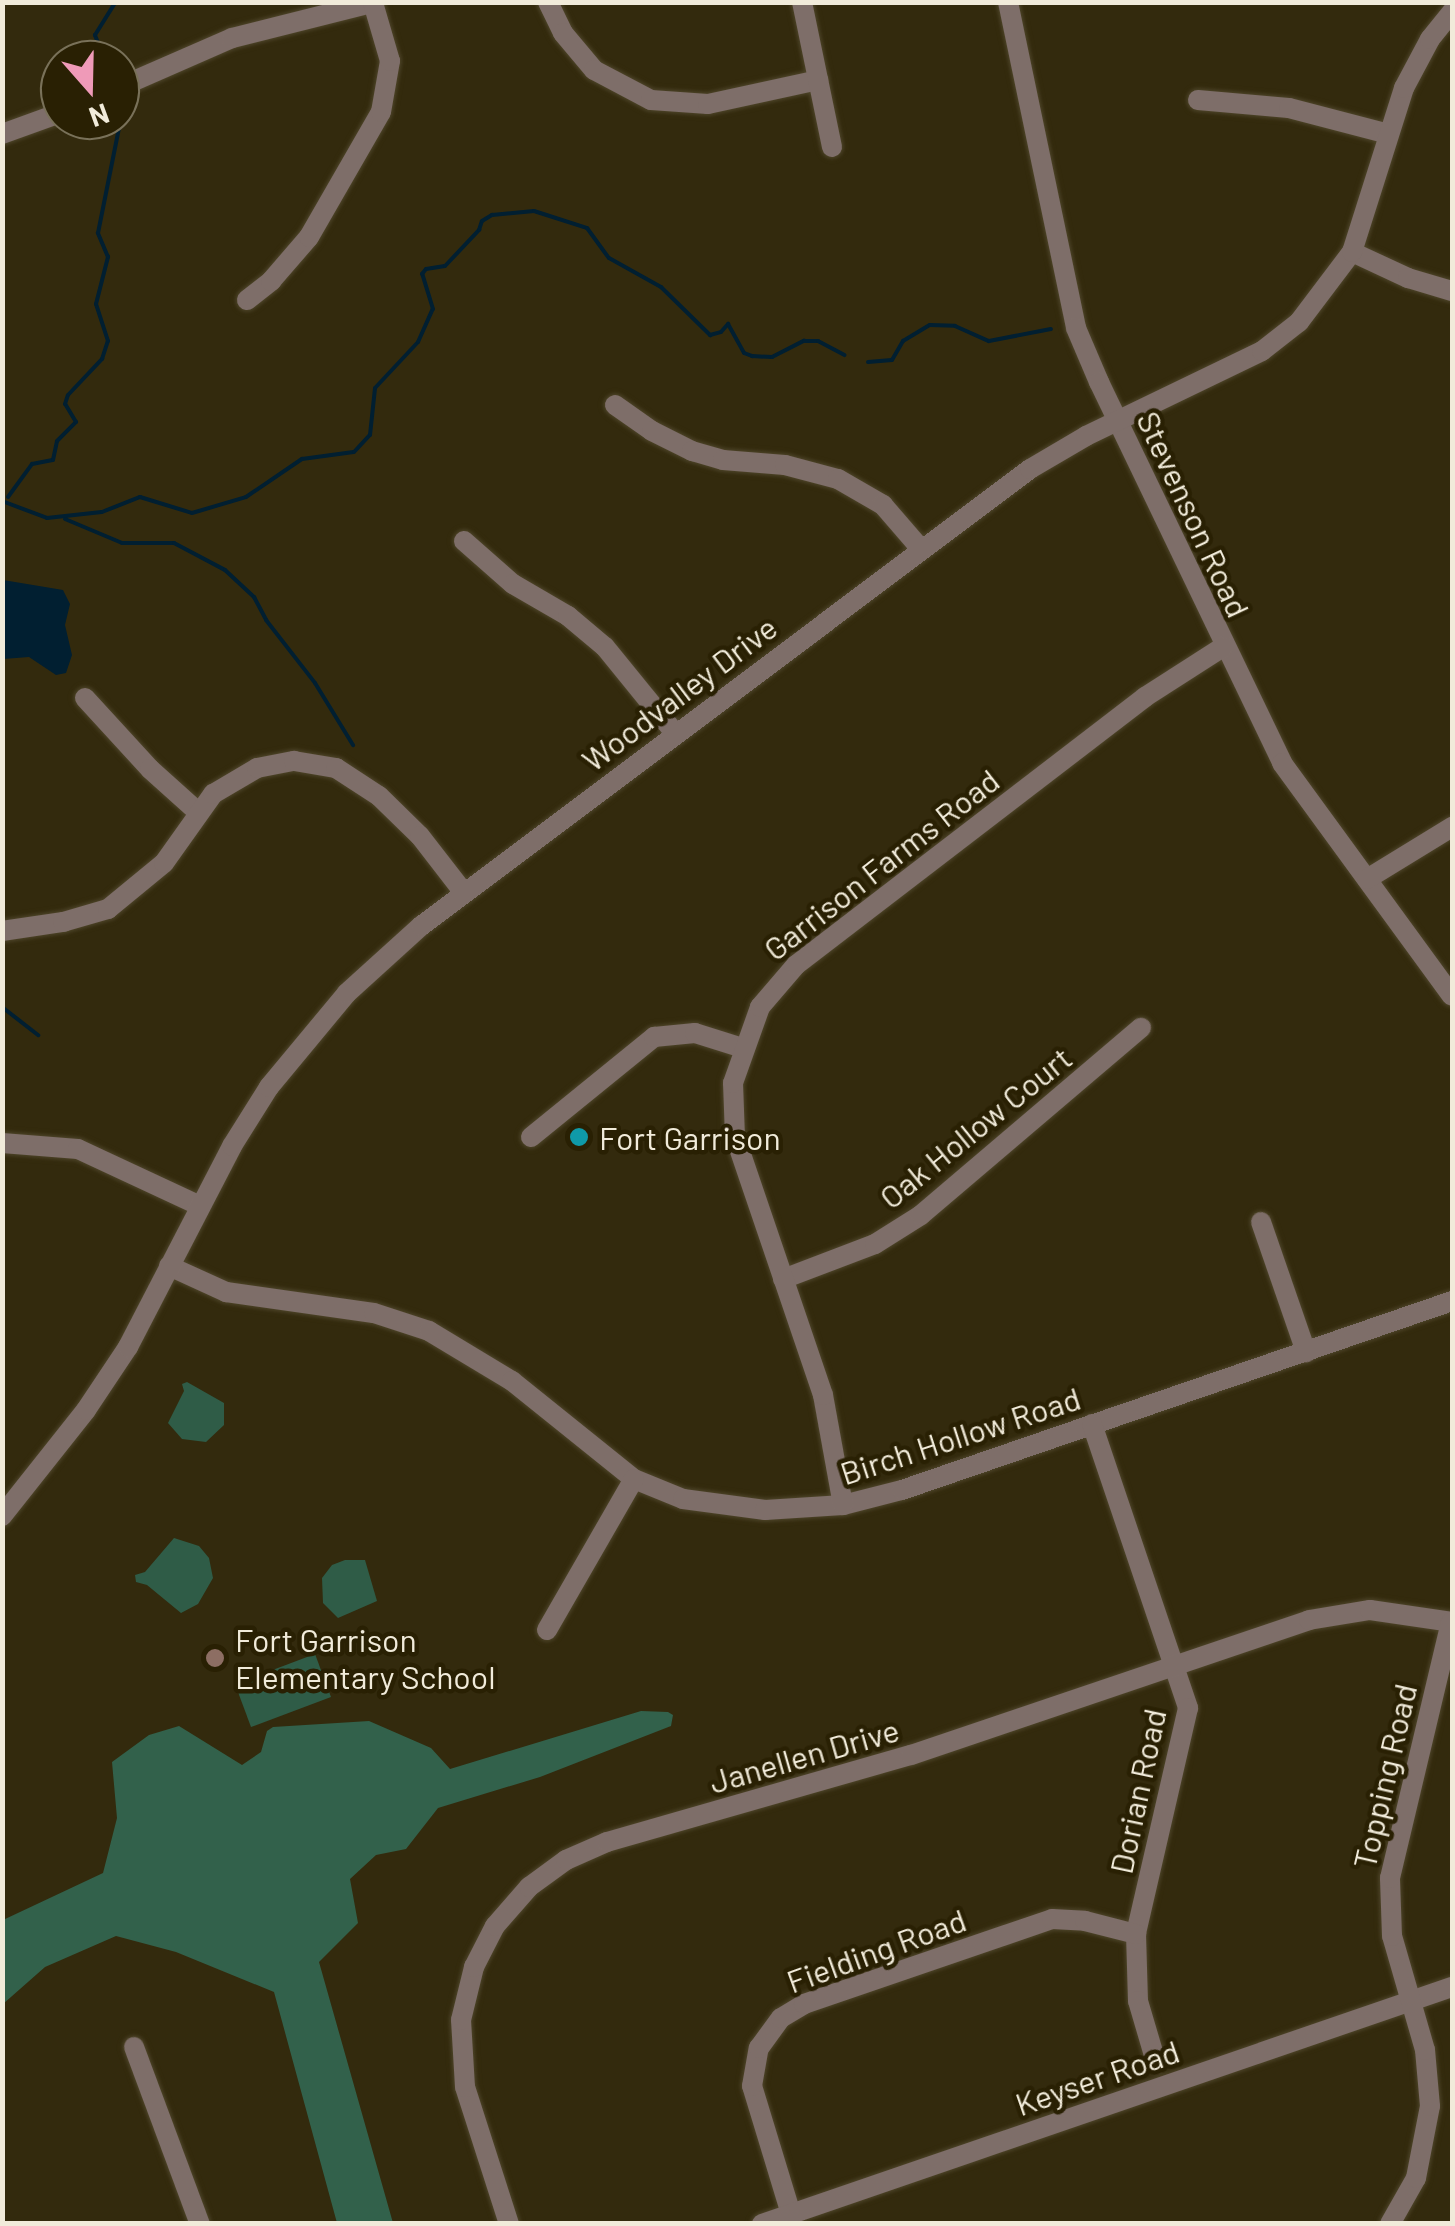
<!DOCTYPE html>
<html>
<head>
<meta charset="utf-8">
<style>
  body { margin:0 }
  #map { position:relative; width:1455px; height:2226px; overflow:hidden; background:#332a0d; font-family:Barlow,sans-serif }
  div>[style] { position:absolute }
  .green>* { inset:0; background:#2f5c47 }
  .forest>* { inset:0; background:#32614b }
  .water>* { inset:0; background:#011f31 }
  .stream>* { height:4px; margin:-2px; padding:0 2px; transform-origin:2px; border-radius:2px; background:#011f31 }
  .roads { filter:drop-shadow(0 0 2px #4e452a) drop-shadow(0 0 2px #4e452a) }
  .minor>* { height:20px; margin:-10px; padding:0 10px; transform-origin:10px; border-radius:10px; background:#7e6e69 }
  .dots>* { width:28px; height:28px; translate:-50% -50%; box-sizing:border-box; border:5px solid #292003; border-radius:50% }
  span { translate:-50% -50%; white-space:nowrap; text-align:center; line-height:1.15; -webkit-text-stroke:9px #292003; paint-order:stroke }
  .street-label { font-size:32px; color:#f1ebda }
  .poi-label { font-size:32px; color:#f1ebda }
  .left { translate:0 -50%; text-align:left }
  .frame { position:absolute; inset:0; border:5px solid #f1ebda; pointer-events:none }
  .north { position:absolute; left:40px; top:40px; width:100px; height:100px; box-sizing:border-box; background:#292003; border:2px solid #797159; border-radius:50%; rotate:160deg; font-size:28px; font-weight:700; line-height:40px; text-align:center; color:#f1ebda }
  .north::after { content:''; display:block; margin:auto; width:35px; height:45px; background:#ef9ab8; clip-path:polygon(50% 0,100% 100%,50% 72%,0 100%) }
</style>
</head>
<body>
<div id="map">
  <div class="green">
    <div style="clip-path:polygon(187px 1382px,224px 1403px,224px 1425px,206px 1442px,182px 1439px,168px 1423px,184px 1391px,182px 1384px)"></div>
    <div style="clip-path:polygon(174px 1538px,199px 1546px,209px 1558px,213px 1578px,198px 1604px,181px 1613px,147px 1585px,136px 1582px,135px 1575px,145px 1572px)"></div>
    <div style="clip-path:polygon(345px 1560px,365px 1560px,377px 1601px,338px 1618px,323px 1603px,322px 1578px,332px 1565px)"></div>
    <div style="clip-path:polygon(315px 1654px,331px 1697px,251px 1727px,235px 1684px)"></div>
  </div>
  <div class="forest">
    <div style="clip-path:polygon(641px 1711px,668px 1712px,673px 1715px,671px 1726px,540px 1777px,438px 1808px,406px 1849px,376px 1855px,350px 1879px,358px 1923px,319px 1962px,393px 2223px,337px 2223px,274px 1992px,176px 1952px,116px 1936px,45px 1967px,3px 2004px,3px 1920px,103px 1873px,117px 1818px,112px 1762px,149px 1735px,179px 1726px,242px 1765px,261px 1752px,267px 1731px,273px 1727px,369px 1721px,431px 1748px,450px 1769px)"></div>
  </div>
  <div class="water">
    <div style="clip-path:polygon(3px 580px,63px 590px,70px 604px,65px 625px,72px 655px,66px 673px,56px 675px,29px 657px,3px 659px)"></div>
  </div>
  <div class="stream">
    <div style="left:105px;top:60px;width:27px;rotate:-112deg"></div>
    <div style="left:95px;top:35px;width:39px;rotate:-58deg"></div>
    <div style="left:868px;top:362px;width:24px;rotate:-5deg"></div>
    <div style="left:892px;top:360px;width:22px;rotate:-60deg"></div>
    <div style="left:903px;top:341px;width:31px;rotate:-31deg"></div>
    <div style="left:930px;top:325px;width:25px;rotate:2deg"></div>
    <div style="left:955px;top:326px;width:37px;rotate:24deg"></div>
    <div style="left:989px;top:341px;width:63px;rotate:-11deg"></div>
    <div style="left:8px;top:497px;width:41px;rotate:-54deg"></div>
    <div style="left:32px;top:464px;width:21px;rotate:-11deg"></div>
    <div style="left:53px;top:460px;width:19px;rotate:-78deg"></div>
    <div style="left:57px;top:441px;width:27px;rotate:-45deg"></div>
    <div style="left:76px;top:422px;width:21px;rotate:-121deg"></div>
    <div style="left:65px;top:404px;width:9px;rotate:-72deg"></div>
    <div style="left:68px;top:395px;width:50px;rotate:-46.6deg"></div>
    <div style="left:102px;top:359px;width:19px;rotate:-72deg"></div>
    <div style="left:108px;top:341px;width:39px;rotate:-108deg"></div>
    <div style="left:96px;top:304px;width:49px;rotate:-75.7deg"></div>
    <div style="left:108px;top:257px;width:26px;rotate:-113deg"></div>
    <div style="left:98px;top:233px;width:122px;rotate:-78.7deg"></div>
    <div style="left:2px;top:501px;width:48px;rotate:20.7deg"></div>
    <div style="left:47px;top:518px;width:55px;rotate:-6.2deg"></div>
    <div style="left:102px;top:512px;width:41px;rotate:-21.5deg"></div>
    <div style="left:140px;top:497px;width:54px;rotate:17.1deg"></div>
    <div style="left:192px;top:513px;width:56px;rotate:-16.5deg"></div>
    <div style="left:246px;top:497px;width:68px;rotate:-34.2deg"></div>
    <div style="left:302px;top:459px;width:52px;rotate:-7.7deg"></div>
    <div style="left:354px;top:452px;width:23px;rotate:-47deg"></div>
    <div style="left:370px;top:435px;width:47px;rotate:-83.9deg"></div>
    <div style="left:375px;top:388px;width:63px;rotate:-46.9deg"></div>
    <div style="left:418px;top:342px;width:36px;rotate:-66deg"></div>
    <div style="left:433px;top:309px;width:37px;rotate:-107deg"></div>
    <div style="left:422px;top:274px;width:6px;rotate:-51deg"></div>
    <div style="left:426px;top:269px;width:19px;rotate:-9deg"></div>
    <div style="left:445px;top:266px;width:50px;rotate:-46.6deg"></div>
    <div style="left:479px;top:230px;width:9px;rotate:-72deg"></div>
    <div style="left:482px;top:221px;width:12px;rotate:-31deg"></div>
    <div style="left:492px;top:215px;width:42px;rotate:-5.4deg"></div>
    <div style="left:534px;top:211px;width:56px;rotate:17.8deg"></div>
    <div style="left:587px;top:228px;width:37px;rotate:54deg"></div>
    <div style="left:609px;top:258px;width:60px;rotate:29.1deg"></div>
    <div style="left:661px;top:287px;width:69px;rotate:44.4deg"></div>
    <div style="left:710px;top:335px;width:11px;rotate:-15deg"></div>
    <div style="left:721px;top:332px;width:11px;rotate:-49deg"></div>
    <div style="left:728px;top:324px;width:33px;rotate:61deg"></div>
    <div style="left:744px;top:353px;width:9px;rotate:21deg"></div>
    <div style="left:752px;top:356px;width:20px;rotate:3deg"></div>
    <div style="left:772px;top:357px;width:36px;rotate:-27deg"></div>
    <div style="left:804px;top:341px;width:14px"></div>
    <div style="left:818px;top:341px;width:30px;rotate:28deg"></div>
    <div style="left:65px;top:519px;width:62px;rotate:22.8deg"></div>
    <div style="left:122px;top:543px;width:52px"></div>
    <div style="left:174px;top:543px;width:58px;rotate:27.9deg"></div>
    <div style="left:225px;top:570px;width:40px;rotate:43deg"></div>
    <div style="left:254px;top:597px;width:26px;rotate:62deg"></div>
    <div style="left:266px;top:620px;width:80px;rotate:52.1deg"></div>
    <div style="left:315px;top:683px;width:73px;rotate:58.5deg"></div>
    <div style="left:2px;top:1007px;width:46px;rotate:37.9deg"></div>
  </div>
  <div class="roads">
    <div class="minor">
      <div style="left:548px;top:2px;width:34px;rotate:64deg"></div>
      <div style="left:563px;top:33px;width:48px;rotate:50deg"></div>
      <div style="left:594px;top:70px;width:64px;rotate:27.8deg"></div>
      <div style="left:651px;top:100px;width:57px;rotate:4deg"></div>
      <div style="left:708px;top:104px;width:113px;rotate:-12.3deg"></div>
      <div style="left:802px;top:2px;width:148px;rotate:78.3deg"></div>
      <div style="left:1008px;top:2px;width:333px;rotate:78.2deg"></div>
      <div style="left:1076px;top:328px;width:59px;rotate:66.9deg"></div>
      <div style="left:1099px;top:382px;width:423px;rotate:64.3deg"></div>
      <div style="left:1282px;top:763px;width:288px;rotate:53.9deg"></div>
      <div style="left:120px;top:87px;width:122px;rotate:-23.6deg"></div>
      <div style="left:232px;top:38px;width:147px;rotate:-14.1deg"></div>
      <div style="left:1198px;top:100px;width:91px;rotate:5deg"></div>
      <div style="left:1289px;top:108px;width:103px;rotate:14.6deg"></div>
      <div style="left:2px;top:134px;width:62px;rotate:-19.9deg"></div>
      <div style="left:1352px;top:252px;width:62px;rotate:24.9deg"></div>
      <div style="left:1408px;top:278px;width:46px;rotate:16.5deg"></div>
      <div style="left:247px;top:300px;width:31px;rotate:-38deg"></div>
      <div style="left:271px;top:281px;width:58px;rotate:-49.2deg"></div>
      <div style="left:309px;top:237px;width:144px;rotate:-60.1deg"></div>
      <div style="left:381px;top:112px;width:52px;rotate:-80deg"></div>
      <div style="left:390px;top:61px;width:60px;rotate:-106.3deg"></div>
      <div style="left:615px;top:405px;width:45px;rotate:35.1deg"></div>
      <div style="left:652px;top:431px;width:45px;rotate:26.6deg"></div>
      <div style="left:692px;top:451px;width:32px;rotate:16deg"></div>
      <div style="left:723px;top:460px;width:62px;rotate:4.6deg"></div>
      <div style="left:785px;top:465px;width:55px;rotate:14.8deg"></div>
      <div style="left:838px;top:479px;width:52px;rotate:30deg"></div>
      <div style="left:883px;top:505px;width:58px;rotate:49.2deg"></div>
      <div style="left:464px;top:541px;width:65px;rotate:41.3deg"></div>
      <div style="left:513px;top:584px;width:64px;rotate:30.2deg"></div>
      <div style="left:568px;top:616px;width:48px;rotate:40deg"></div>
      <div style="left:605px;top:647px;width:111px;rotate:50.9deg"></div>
      <div style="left:85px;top:698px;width:96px;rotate:47.5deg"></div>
      <div style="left:150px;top:769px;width:64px;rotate:41.9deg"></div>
      <div style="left:1367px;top:879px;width:100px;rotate:-31.5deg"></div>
      <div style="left:2px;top:931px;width:62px;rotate:-8.4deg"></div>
      <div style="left:63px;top:922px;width:47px;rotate:-16.1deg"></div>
      <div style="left:108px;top:909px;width:72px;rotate:-39.4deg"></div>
      <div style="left:164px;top:863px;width:85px;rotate:-54.6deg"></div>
      <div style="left:213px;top:794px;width:51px;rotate:-30.6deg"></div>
      <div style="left:257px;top:768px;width:38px;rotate:-11deg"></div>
      <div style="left:294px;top:761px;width:43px;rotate:9.5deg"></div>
      <div style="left:336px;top:768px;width:51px;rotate:33.1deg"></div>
      <div style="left:379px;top:796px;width:57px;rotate:44.3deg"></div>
      <div style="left:420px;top:836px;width:72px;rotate:52.3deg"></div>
      <div style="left:531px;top:1137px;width:159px;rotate:-39.1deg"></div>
      <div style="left:654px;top:1037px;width:41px;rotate:-5.6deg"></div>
      <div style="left:695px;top:1033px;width:50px;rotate:17.4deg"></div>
      <div style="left:2px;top:1143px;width:76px;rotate:4.5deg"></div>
      <div style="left:78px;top:1149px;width:135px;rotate:25deg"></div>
      <div style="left:1261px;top:1222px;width:138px;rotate:70.9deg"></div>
      <div style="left:169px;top:1266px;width:63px;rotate:24.5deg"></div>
      <div style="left:226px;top:1292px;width:149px;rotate:8.1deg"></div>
      <div style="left:374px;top:1313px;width:58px;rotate:18.1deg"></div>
      <div style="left:429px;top:1331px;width:97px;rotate:31.1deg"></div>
      <div style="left:512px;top:1381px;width:156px;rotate:38.8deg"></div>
      <div style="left:634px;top:1479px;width:53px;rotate:22.2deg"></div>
      <div style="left:683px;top:1499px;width:83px;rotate:7.6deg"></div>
      <div style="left:765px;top:1510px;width:78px;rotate:-3.7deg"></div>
      <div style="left:843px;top:1505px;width:61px;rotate:-14.3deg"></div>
      <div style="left:902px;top:1490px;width:582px;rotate:-18.96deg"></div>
      <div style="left:783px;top:1279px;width:98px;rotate:-20.8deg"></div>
      <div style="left:875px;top:1244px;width:54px;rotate:-32.2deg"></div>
      <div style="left:921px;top:1215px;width:289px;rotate:-40.4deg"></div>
      <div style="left:1092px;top:1424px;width:300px;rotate:71.3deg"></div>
      <div style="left:1188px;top:1708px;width:232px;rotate:103deg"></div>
      <div style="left:1136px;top:1934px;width:67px;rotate:88.3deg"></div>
      <div style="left:1138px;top:2001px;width:64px;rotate:73.6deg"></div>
      <div style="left:843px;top:1505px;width:112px;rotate:-100.3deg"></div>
      <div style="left:823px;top:1395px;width:273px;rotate:-108.8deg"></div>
      <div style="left:735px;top:1137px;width:54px;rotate:-92.1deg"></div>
      <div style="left:733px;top:1083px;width:81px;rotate:-70.4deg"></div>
      <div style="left:760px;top:1007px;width:55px;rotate:-49.4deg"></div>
      <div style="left:796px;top:965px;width:440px;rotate:-37.5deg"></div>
      <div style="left:1145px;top:697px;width:93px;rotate:-32.7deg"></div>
      <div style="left:2px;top:1516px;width:135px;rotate:-51.6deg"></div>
      <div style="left:86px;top:1410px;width:76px;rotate:-56.3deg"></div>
      <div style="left:128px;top:1347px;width:226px;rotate:-62.6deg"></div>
      <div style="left:232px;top:1146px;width:70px;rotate:-57.9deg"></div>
      <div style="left:269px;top:1087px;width:122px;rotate:-50.3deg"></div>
      <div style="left:347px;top:993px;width:100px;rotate:-42.2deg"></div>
      <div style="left:421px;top:926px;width:761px;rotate:-36.88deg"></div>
      <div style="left:1030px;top:469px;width:65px;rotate:-30.5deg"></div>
      <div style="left:1086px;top:436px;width:195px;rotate:-25.8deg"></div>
      <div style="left:1262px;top:351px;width:47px;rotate:-38.1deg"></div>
      <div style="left:1299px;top:322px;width:88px;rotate:-52.9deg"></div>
      <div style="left:1352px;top:252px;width:172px;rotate:-72.4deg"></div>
      <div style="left:1404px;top:88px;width:55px;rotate:-62deg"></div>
      <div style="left:1430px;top:39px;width:35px;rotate:-51deg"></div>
      <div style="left:547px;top:1630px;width:174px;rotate:-60.1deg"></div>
      <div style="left:134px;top:2047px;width:189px;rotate:69.6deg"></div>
      <div style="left:791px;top:2214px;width:134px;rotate:-106.9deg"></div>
      <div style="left:752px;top:2086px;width:39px;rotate:-80deg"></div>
      <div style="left:759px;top:2048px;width:37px;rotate:-54deg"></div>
      <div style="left:781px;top:2018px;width:27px;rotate:-31deg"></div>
      <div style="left:804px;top:2004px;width:262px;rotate:-18.9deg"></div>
      <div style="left:1052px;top:1919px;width:33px;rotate:3deg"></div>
      <div style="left:1085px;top:1921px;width:53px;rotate:14.3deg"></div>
      <div style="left:509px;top:2224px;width:144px;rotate:-107.8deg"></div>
      <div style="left:465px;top:2087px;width:67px;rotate:-93.4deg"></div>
      <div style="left:461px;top:2020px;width:55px;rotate:-76.2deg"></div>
      <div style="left:474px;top:1967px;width:46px;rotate:-62.9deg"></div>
      <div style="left:495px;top:1926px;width:52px;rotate:-48.9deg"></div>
      <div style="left:529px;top:1887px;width:46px;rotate:-36.1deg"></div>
      <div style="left:566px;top:1860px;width:45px;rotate:-23.7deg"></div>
      <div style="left:607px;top:1842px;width:316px;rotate:-16deg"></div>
      <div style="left:911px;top:1755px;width:420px;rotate:-18.7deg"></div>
      <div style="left:1309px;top:1620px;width:62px;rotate:-9.3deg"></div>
      <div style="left:1370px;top:1610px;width:83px;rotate:8.3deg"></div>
      <div style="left:762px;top:2224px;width:730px;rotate:-18.96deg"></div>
      <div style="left:1390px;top:2224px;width:53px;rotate:-60.5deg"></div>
      <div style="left:1416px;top:2178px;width:73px;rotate:-79deg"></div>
      <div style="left:1430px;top:2106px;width:56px;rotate:-95.1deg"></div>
      <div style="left:1425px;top:2050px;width:119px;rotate:-106.1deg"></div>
      <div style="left:1392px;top:1936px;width:58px;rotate:-92deg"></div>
      <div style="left:1390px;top:1878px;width:263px;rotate:-76.6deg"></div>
    </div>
  </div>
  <div class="dots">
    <div style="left:579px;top:1137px;background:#0f9aa8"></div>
    <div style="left:215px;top:1658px;background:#8d6e63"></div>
  </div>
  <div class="street-label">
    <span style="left:1194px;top:514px;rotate:65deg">Stevenson Road</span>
    <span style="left:679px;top:693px;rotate:-37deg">Woodvalley Drive</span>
    <span style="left:881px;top:864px;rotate:-38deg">Garrison Farms Road</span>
    <span style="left:975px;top:1127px;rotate:-39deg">Oak Hollow Court</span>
    <span style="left:960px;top:1435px;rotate:-18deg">Birch Hollow Road</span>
    <span style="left:804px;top:1755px;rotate:-16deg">Janellen Drive</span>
    <span style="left:1384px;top:1776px;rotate:-77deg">Topping Road</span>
    <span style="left:1137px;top:1791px;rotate:-78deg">Dorian Road</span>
    <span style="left:876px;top:1950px;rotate:-20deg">Fielding Road</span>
    <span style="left:1097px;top:2077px;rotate:-19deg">Keyser Road</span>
  </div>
  <div class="poi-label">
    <span class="left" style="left:599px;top:1137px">Fort Garrison</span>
    <span class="left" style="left:235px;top:1658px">Fort Garrison<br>Elementary School</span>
  </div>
  <div class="frame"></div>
  <div class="north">N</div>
</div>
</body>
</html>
